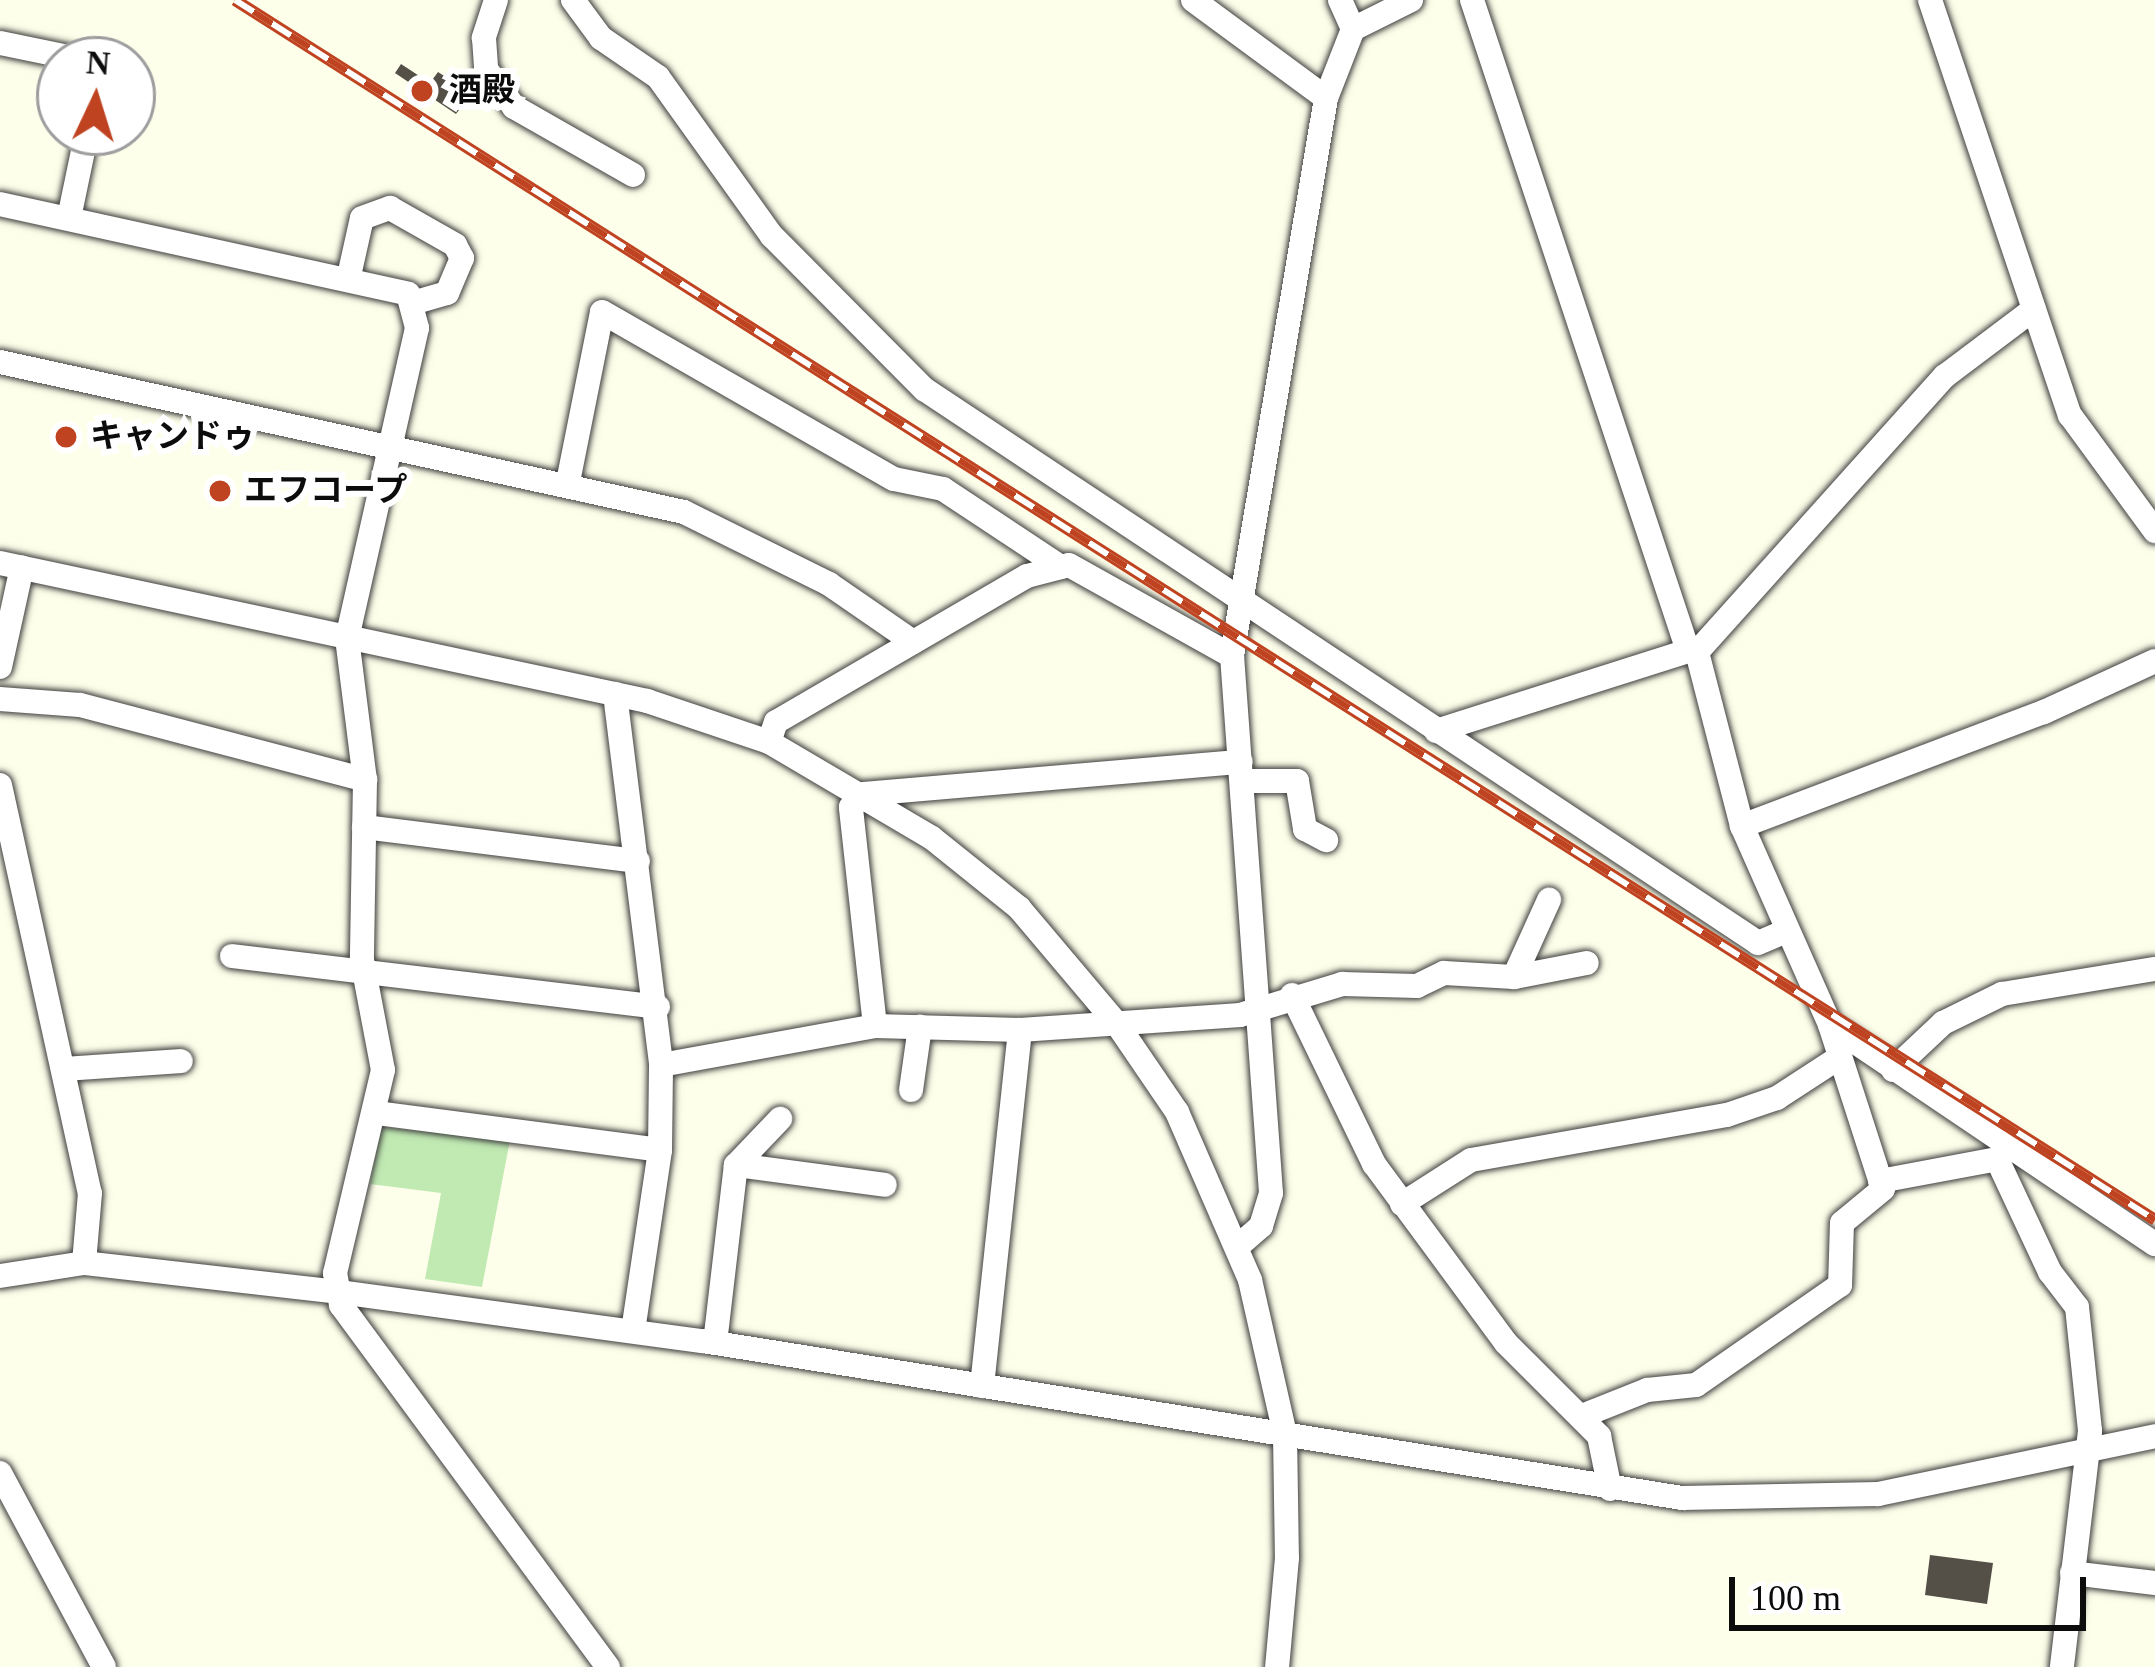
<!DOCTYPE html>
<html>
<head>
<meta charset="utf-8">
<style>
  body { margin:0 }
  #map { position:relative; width:2155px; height:1667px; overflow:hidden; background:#feffea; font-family:"Times New Roman","Noto Sans JP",serif }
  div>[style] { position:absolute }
  .green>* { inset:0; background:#c1eab3 }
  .building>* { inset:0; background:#545048 }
  .roads { filter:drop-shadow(0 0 3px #3f3f3f) drop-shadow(0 0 3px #3f3f3f) }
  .minor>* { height:24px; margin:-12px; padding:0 12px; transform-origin:12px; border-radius:12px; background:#fff }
  .rail>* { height:12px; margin-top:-6px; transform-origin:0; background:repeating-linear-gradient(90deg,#fff 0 22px,#bf4320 0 44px); box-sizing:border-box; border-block:3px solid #bf4320 }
  .dots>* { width:33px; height:33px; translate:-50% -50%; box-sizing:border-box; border:6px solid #fff; border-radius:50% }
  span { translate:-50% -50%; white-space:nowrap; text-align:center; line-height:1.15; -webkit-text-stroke:12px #fff; paint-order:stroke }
  .poi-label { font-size:33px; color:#0c0c0c; font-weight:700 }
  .left { translate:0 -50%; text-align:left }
  .north { position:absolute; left:36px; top:36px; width:120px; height:120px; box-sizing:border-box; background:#fff; border:3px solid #9e9e9e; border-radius:50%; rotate:4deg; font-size:33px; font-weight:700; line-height:48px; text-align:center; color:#0c0c0c }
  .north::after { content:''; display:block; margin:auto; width:42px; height:54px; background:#bf4320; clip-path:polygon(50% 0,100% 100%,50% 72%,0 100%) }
  .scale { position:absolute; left:1729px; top:1577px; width:357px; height:54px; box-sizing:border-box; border:6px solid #0c0c0c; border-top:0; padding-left:15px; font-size:36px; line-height:42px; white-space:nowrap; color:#0c0c0c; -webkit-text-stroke:9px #fff; paint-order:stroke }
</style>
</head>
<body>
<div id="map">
  <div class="green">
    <div style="clip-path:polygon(381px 1127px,510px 1140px,482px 1287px,425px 1279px,441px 1193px,370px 1184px)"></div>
  </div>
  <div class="building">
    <div style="clip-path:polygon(401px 64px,430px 83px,438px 72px,458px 85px,451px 93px,465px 102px,456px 114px,395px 73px)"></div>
    <div style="clip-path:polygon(1930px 1555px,1993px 1563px,1987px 1604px,1925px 1595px)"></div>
  </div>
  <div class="roads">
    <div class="minor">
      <div style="left:496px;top:0;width:40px;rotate:108deg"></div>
      <div style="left:484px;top:38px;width:31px;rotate:86deg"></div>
      <div style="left:486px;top:69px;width:47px;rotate:53.6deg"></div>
      <div style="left:514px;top:107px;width:137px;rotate:29.7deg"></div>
      <div style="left:573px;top:0;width:47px;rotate:53.6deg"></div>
      <div style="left:601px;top:38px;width:69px;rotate:34.4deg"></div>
      <div style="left:658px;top:77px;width:196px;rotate:54.4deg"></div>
      <div style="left:772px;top:236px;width:216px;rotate:45.2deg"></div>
      <div style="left:924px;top:389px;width:1001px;rotate:33.59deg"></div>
      <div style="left:1758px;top:943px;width:26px;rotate:-23deg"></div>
      <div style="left:1193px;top:0;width:165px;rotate:36.4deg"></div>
      <div style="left:1340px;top:0;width:32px;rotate:66deg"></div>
      <div style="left:1472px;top:0;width:686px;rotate:71.64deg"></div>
      <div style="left:1688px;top:651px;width:9px;rotate:6deg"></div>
      <div style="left:1697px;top:652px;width:180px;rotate:75.5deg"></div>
      <div style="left:1742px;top:826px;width:218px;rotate:66.1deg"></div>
      <div style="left:1830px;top:1025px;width:172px;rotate:72.1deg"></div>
      <div style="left:1883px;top:1189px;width:53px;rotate:140.3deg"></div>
      <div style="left:1842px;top:1223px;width:62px;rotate:91.8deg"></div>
      <div style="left:1840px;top:1285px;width:175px;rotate:145.2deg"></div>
      <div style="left:1696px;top:1385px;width:49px;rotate:174.2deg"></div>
      <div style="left:1647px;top:1390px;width:70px;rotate:158.2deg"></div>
      <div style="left:1930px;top:0;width:438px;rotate:71.4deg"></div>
      <div style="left:2070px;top:415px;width:144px;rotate:53.8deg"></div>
      <div style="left:0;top:43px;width:85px;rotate:11.6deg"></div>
      <div style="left:0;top:204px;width:418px;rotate:12.4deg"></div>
      <div style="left:408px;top:294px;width:35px;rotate:75deg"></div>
      <div style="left:417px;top:328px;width:318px;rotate:102.7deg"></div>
      <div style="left:347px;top:638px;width:143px;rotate:82.8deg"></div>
      <div style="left:365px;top:780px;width:180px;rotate:91deg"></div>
      <div style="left:362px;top:960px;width:112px;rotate:79.2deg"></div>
      <div style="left:383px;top:1070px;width:209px;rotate:103.3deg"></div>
      <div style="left:335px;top:1273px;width:33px;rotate:79deg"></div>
      <div style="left:341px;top:1305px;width:450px;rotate:53.6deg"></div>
      <div style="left:69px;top:218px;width:88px;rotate:-78.2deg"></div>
      <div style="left:349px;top:276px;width:59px;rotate:-77.4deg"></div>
      <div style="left:362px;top:218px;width:30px;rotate:-20deg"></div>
      <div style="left:390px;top:208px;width:75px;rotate:29.6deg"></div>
      <div style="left:455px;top:245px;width:15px;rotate:62deg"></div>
      <div style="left:462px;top:258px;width:38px;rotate:113deg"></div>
      <div style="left:447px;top:293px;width:37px;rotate:164deg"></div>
      <div style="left:0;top:362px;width:700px;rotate:12.37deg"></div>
      <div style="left:684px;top:512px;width:162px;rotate:26.4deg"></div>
      <div style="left:829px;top:584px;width:102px;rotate:34.6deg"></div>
      <div style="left:568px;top:482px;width:173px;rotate:-78.7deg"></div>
      <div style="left:602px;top:312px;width:336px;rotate:29.8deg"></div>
      <div style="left:894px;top:479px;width:50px;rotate:11.5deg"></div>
      <div style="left:943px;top:489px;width:141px;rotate:33.5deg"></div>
      <div style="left:0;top:563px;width:662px;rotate:12.04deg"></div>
      <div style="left:647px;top:701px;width:129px;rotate:18.6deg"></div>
      <div style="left:769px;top:742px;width:189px;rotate:30.5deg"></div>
      <div style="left:932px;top:838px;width:112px;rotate:38.8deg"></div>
      <div style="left:1019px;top:908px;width:152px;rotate:49.8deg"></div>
      <div style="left:1117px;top:1024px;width:107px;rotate:55.7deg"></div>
      <div style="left:1177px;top:1112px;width:183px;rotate:66.5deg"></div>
      <div style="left:1250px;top:1280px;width:158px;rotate:77.2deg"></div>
      <div style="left:1285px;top:1434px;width:124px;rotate:89.1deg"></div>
      <div style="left:1287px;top:1558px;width:109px;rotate:95.2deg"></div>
      <div style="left:1697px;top:652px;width:371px;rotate:-48.1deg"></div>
      <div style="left:1945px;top:376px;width:111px;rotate:-37deg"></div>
      <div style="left:0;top:667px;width:102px;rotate:-77.6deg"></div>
      <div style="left:615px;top:694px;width:374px;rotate:82.9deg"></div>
      <div style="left:0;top:699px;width:80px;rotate:4.3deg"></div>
      <div style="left:80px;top:705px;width:295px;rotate:14.7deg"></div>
      <div style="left:1436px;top:731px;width:264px;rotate:-17.6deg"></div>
      <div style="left:769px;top:742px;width:21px;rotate:-71deg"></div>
      <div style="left:776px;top:722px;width:290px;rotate:-30.2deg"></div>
      <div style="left:1027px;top:576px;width:43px;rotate:-14.7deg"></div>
      <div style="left:1069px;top:565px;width:187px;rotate:29.2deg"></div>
      <div style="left:1242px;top:781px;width:55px"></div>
      <div style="left:1297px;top:781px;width:49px;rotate:80.5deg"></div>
      <div style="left:1305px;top:829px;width:24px;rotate:28deg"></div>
      <div style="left:0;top:785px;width:418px;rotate:77.6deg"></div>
      <div style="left:90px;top:1193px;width:70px;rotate:94.9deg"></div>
      <div style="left:1742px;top:826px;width:323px;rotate:-20.7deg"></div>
      <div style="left:2044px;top:712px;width:122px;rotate:-24.7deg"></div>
      <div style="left:364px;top:827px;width:276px;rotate:7.1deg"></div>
      <div style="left:232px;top:956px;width:429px;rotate:6.8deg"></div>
      <div style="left:1514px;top:977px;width:85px;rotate:-65.6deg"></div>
      <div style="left:1292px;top:995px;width:188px;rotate:64.1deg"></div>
      <div style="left:1374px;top:1164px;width:222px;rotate:53.6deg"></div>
      <div style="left:1506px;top:1343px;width:132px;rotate:45deg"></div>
      <div style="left:1599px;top:1436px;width:54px;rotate:78.3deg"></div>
      <div style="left:1830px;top:1025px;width:392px;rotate:34deg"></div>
      <div style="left:875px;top:1026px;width:220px;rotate:-96.3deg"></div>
      <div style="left:851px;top:807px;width:18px;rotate:-45deg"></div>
      <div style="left:864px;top:794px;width:378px;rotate:-4.9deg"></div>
      <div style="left:65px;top:1069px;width:116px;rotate:-3.9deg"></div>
      <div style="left:1893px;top:1070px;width:69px;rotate:-43.2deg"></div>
      <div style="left:1943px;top:1023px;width:66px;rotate:-26.2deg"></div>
      <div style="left:2002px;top:994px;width:155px;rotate:-9.3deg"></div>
      <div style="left:911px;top:1090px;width:64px;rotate:-81.9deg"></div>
      <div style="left:376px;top:1113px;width:286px;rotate:7.4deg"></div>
      <div style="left:660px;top:1150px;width:85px;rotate:-89.3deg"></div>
      <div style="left:661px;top:1065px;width:218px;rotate:-10.3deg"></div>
      <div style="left:875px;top:1026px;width:145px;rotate:1.6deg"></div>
      <div style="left:1020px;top:1030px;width:221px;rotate:-3.9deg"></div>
      <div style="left:1240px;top:1015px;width:107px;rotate:-16.9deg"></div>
      <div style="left:1342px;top:984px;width:75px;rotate:1.5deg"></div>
      <div style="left:1417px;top:986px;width:30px;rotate:-26deg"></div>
      <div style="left:1444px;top:973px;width:70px;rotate:3.3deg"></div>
      <div style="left:1514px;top:977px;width:74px;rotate:-10.9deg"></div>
      <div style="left:736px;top:1165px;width:150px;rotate:7.6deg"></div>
      <div style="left:1880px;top:1181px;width:119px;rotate:-10.6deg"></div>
      <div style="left:1997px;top:1159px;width:125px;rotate:64.9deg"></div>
      <div style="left:2050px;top:1272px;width:44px;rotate:52.4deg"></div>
      <div style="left:2077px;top:1307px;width:125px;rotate:84deg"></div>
      <div style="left:2090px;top:1431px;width:238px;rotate:96.8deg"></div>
      <div style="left:1402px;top:1204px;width:82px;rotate:-32.5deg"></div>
      <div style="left:1471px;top:1160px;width:260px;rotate:-10deg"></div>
      <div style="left:1727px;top:1115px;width:53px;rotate:-18.8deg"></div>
      <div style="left:1777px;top:1098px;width:75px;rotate:-33.1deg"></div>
      <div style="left:1237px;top:1247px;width:32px;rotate:-41deg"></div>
      <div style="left:1261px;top:1226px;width:34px;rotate:-73deg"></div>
      <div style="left:1271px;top:1193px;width:538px;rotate:-94.15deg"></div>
      <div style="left:1232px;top:656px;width:566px;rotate:-80.44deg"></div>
      <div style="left:1326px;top:98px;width:74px;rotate:-68.6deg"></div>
      <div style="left:1353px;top:29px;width:65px;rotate:-26.6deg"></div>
      <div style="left:0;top:1276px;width:85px;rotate:-8.8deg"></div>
      <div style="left:84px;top:1263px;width:257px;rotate:6.5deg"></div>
      <div style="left:339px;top:1292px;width:367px;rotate:7.7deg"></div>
      <div style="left:703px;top:1341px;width:992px;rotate:9.11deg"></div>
      <div style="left:1682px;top:1498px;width:196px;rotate:-1.2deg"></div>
      <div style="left:1878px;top:1494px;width:283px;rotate:-11.8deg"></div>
      <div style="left:633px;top:1331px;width:183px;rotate:-81.5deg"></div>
      <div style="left:715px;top:1343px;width:179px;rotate:-83.3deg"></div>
      <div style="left:736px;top:1165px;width:64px;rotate:-46.3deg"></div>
      <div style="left:982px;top:1386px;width:358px;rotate:-83.9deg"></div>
      <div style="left:0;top:1473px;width:220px;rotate:61.8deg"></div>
      <div style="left:2072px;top:1573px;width:84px;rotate:6.9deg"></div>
    </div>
  </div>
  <div class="rail">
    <div style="left:235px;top:0;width:2275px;rotate:32.43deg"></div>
  </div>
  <div class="dots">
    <div style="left:422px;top:91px;background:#bf4320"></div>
    <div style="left:66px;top:437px;background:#bf4320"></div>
    <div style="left:220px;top:491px;background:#bf4320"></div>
  </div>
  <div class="poi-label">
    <span class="left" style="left:449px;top:91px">酒殿</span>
    <span class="left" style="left:90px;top:437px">キャンドゥ</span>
    <span class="left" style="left:244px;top:491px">エフコープ</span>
  </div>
  <div class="north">N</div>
  <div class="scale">100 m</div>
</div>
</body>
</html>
